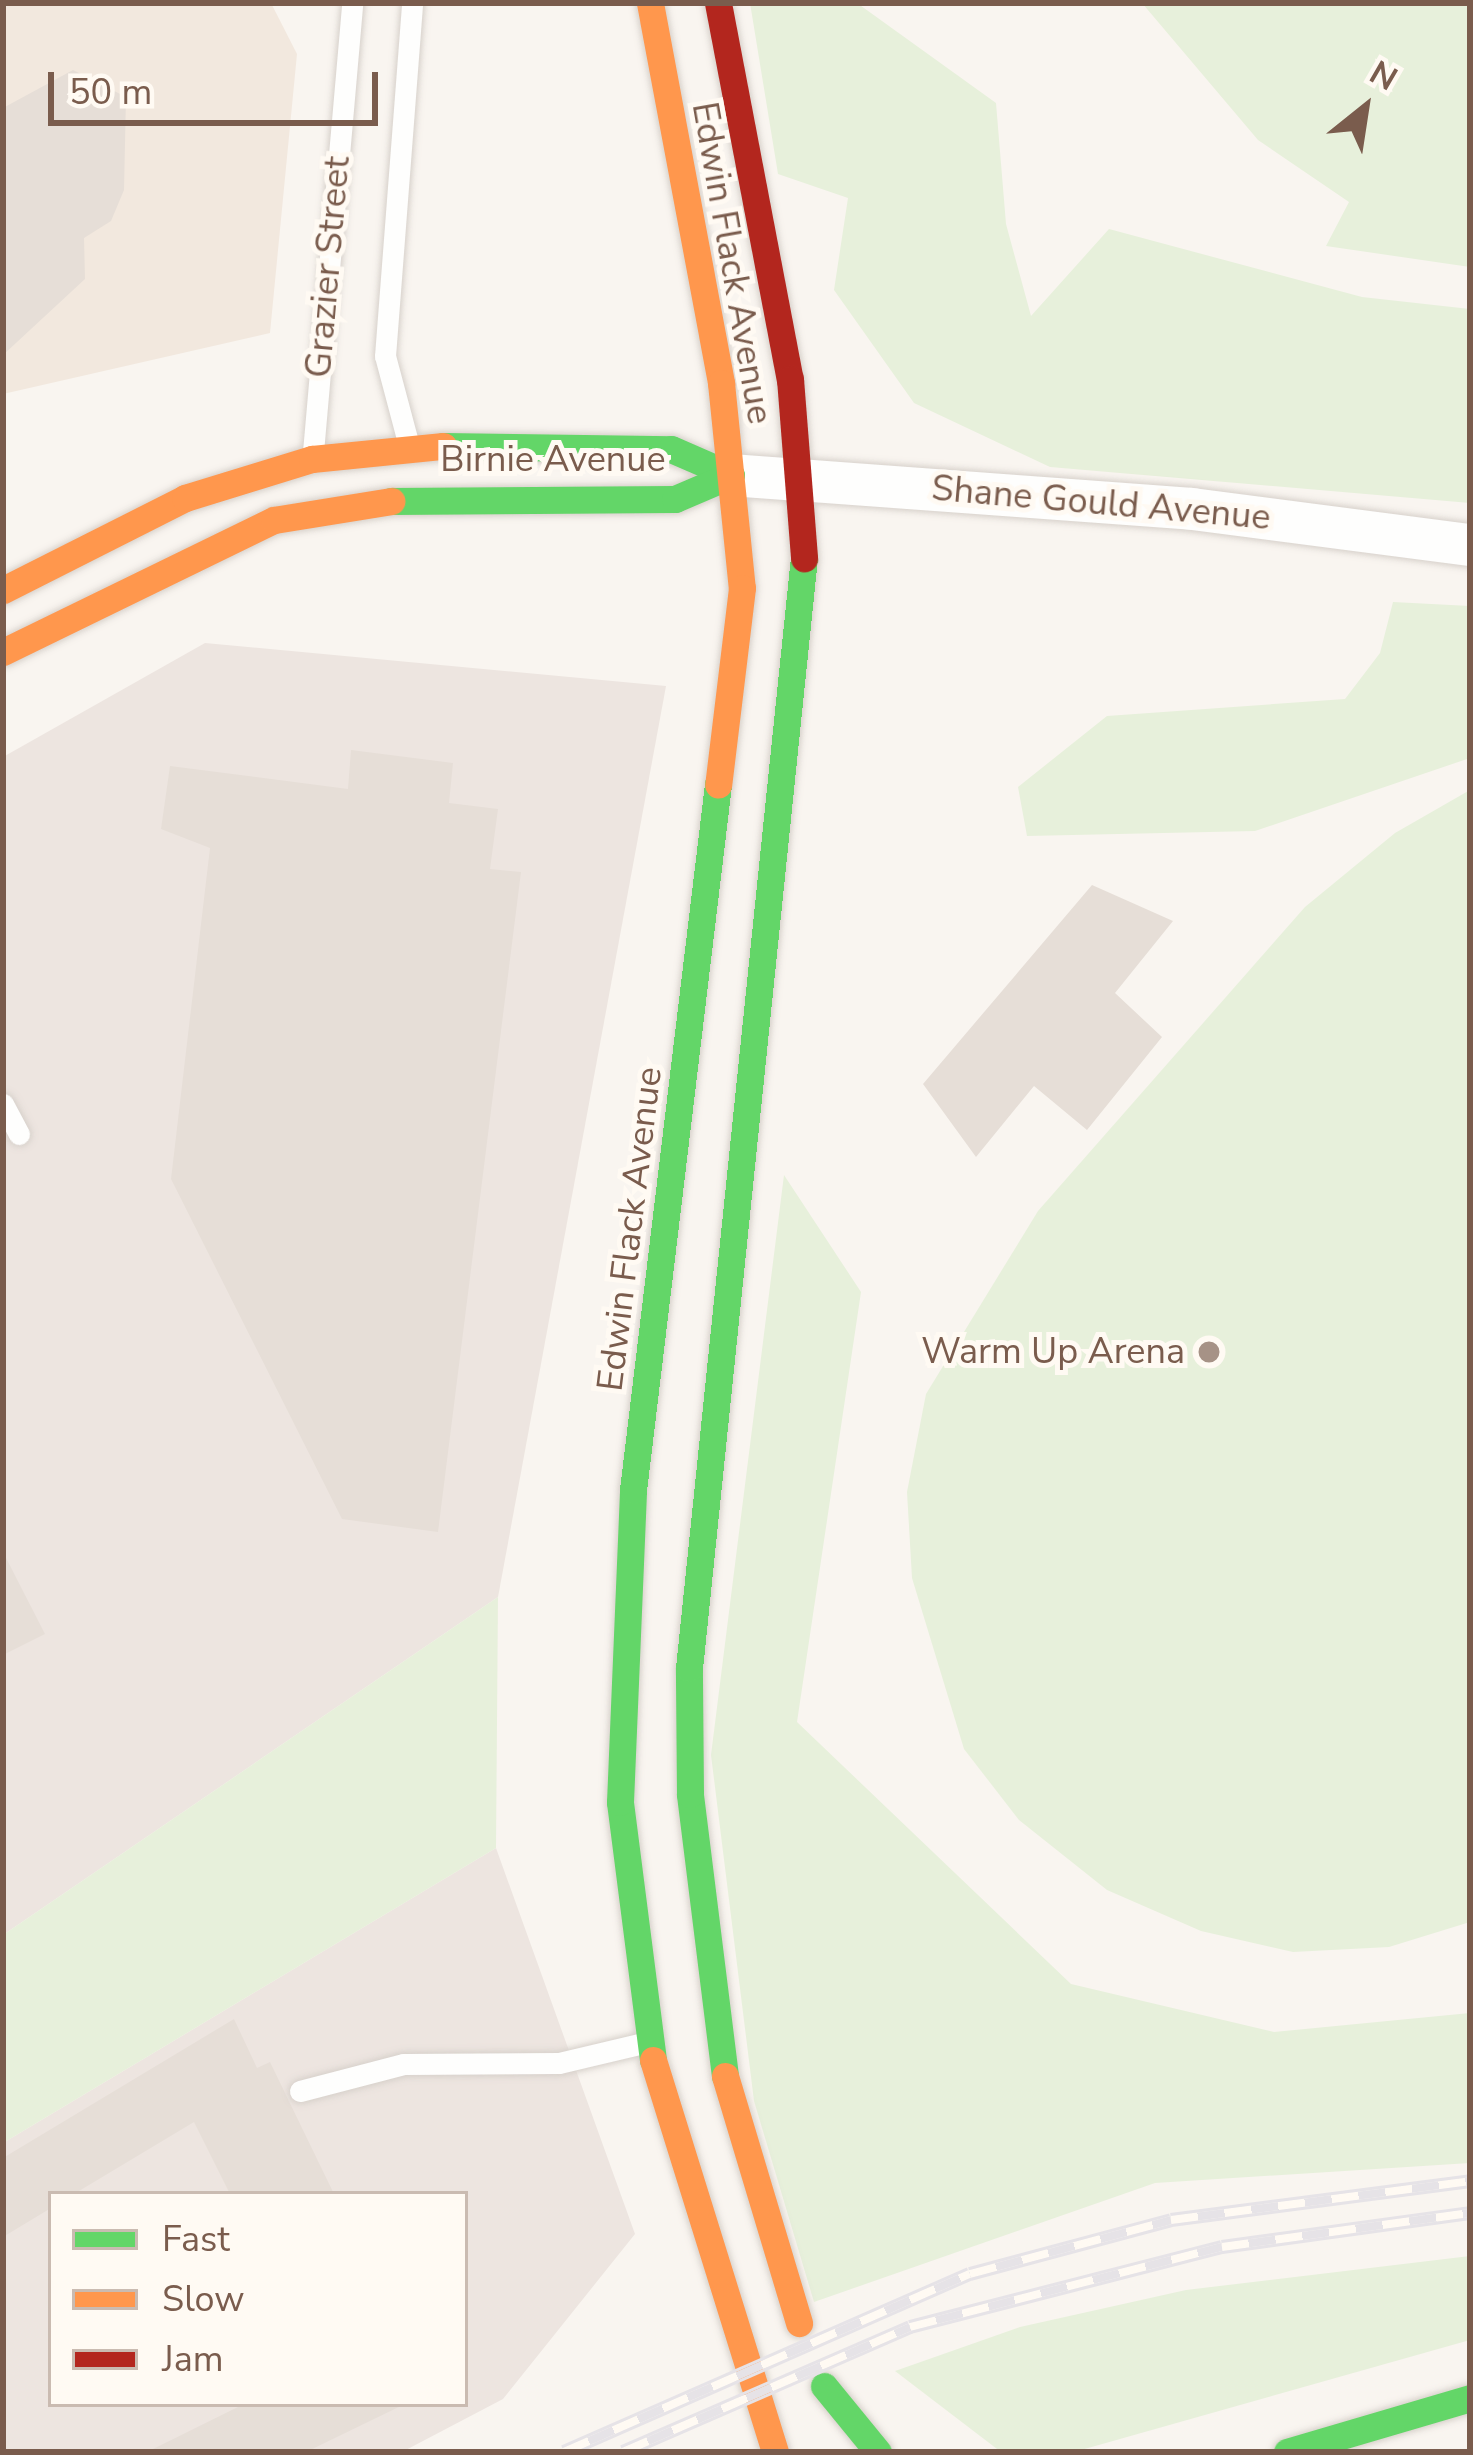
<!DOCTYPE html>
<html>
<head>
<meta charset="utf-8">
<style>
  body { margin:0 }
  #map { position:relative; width:1473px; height:2455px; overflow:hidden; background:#f9f5f0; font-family:"Nunito Sans",sans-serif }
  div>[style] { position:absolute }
  .residential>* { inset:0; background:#f2e8de }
  .industrial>* { inset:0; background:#ede5e0 }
  .green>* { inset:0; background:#e7f0db }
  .building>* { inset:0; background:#e6ded7 }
  .roads { filter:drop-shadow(0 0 3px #d7d1cb) drop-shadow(0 0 3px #d7d1cb) }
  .lane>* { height:21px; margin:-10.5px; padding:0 10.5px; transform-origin:10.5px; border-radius:10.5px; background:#fefefd }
  .street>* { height:42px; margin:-21px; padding:0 21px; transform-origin:21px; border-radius:21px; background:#fefefd }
  .fast>* { height:27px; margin:-13.5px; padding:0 13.5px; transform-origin:13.5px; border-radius:13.5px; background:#63d668 }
  .slow>* { height:27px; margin:-13.5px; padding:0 13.5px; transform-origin:13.5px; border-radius:13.5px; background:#ff974d }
  .jam>* { height:27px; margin:-13.5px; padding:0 13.5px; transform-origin:13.5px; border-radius:13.5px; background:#b3261e }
  .rail>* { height:14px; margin-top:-7px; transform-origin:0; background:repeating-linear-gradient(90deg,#fffaf3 0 27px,#e6e3e7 0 54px); box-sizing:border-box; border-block:3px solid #e6e3e7 }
  .dots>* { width:33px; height:33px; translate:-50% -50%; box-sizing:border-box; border:6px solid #fffaf3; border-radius:50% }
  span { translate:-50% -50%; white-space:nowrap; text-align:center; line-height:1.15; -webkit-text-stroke:10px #fffaf3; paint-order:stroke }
  .street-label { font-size:36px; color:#7a5c4d }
  .poi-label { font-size:36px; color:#7a5c4d }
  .right { translate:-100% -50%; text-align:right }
  .frame { position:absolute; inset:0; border:6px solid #7a5c4d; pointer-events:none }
  .legend { position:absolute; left:48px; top:2191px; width:420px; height:216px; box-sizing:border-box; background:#fffaf3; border:3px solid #cabbb1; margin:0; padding:15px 21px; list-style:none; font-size:36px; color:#7a5c4d }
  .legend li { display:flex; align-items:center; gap:24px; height:60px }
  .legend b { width:60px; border:3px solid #cabbb1 }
  .north { position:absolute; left:1305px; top:48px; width:120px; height:120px; -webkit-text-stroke:9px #fffaf3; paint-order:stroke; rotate:30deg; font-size:33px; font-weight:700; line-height:48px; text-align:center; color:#7a5c4d }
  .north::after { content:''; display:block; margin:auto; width:42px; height:54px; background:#7a5c4d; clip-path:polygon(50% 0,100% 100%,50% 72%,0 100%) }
  .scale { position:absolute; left:48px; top:72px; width:330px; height:54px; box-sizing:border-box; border:6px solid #7a5c4d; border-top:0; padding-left:15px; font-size:36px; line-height:42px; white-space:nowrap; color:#7a5c4d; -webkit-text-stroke:9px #fffaf3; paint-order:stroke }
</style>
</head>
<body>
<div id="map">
  <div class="residential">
    <div style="clip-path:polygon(3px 3px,271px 3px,297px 54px,270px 333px,3px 394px)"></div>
  </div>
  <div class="industrial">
    <div style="clip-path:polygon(205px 643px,666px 686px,498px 1597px,3px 1935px,3px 757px)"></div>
    <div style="clip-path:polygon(evenodd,496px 1848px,635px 2234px,503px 2399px,402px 2452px,3px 2452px,3px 2143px,496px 1848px,51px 2194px,465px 2194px,465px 2404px,51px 2404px,51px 2194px)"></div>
  </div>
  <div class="green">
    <div style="clip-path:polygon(750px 3px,857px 3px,996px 103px,1006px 224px,1031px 316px,1109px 229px,1362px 297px,1470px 309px,1470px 503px,1050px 467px,914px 403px,834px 290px,848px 198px,778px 174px)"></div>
    <div style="clip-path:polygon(1142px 3px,1470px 3px,1470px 267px,1326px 246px,1349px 202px,1258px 140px)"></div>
    <div style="clip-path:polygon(1393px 602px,1470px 606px,1470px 758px,1255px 831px,1027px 836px,1018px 787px,1107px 716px,1345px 699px,1380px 653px)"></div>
    <div style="clip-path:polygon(1470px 790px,1470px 1922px,1389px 1947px,1293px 1952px,1201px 1931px,1107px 1890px,1019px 1820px,964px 1749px,912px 1578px,907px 1492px,926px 1394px,1038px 1211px,1305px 907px,1395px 833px)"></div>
    <div style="clip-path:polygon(784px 1175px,861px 1292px,797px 1722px,1071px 1984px,1274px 2032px,1470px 2013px,1470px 2163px,1155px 2183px,814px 2302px,754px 2101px,711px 1755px)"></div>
    <div style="clip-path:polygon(498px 1597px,496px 1848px,3px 2143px,3px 1935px)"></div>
    <div style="clip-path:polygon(1470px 2256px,1470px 2340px,1074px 2452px,1001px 2452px,895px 2371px,1020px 2327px,1186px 2290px)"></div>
  </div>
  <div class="building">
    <div style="clip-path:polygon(73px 70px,126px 97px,124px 190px,111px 221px,84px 238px,85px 279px,3px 355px,3px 108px)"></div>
    <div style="clip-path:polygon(351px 750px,453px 763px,449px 803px,498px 809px,490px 869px,521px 872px,438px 1532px,342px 1519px,171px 1179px,210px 848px,161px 829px,170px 766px,348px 789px)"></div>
    <div style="clip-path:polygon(1092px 885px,1173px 921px,1115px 993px,1162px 1037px,1087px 1130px,1034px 1086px,976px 1157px,923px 1084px)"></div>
    <div style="clip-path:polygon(3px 1552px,45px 1634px,3px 1655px)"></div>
    <div style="clip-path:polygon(234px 2019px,257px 2068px,270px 2062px,334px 2194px,230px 2194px,194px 2122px,74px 2194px,51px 2194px,51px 2208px,3px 2237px,3px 2158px)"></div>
    <div style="clip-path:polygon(244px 2404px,405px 2404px,306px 2452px,147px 2452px)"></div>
  </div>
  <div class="roads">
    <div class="lane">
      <div style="left:409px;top:446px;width:93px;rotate:-104.9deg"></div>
      <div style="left:385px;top:356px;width:354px;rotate:-85.6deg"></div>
      <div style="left:313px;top:452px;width:451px;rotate:-85deg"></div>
      <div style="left:3px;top:1104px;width:34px;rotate:62deg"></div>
      <div style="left:300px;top:2091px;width:107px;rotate:-14.6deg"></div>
      <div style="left:404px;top:2064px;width:155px;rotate:-0.4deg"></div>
      <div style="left:559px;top:2063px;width:91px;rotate:-13.3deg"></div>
    </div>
    <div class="street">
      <div style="left:731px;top:475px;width:462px;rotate:4.2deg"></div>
      <div style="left:1192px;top:509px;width:280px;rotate:7.4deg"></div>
    </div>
    <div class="fast">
      <div style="left:443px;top:446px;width:228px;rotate:0.8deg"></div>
      <div style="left:671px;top:449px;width:65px;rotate:23.4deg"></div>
      <div style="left:391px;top:501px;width:284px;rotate:-0.4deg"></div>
      <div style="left:675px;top:499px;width:61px;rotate:-23.2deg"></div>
      <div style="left:653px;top:2060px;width:260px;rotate:-97.3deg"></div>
      <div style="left:620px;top:1802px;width:312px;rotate:-87.6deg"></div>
      <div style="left:633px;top:1490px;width:710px;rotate:-83.13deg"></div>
      <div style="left:725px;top:2076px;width:284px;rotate:-97.1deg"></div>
      <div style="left:690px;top:1794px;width:126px;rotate:-90.5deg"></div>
      <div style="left:689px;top:1668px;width:1116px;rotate:-84.09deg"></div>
      <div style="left:824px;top:2386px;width:85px;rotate:50.7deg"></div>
      <div style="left:1287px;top:2452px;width:191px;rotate:-16.4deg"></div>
    </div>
    <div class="slow">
      <div style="left:650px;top:3px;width:387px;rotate:79.4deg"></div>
      <div style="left:721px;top:383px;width:206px;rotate:84.2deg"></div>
      <div style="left:742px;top:588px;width:198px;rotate:96.9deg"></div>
      <div style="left:3px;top:590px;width:204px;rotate:-26.8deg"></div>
      <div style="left:185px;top:498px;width:133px;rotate:-17.1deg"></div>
      <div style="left:312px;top:459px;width:132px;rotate:-5.7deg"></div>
      <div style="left:3px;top:652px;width:301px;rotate:-26deg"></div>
      <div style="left:274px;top:520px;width:119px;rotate:-9.2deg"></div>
      <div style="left:653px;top:2060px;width:411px;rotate:72.7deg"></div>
      <div style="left:725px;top:2076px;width:258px;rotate:73.3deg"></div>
    </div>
    <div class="jam">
      <div style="left:718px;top:3px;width:383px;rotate:79.2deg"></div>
      <div style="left:790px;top:379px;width:180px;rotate:85.5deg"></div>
    </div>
  </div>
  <div class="rail">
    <div style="left:564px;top:2452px;width:443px;rotate:-23.7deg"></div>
    <div style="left:970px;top:2274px;width:208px;rotate:-15deg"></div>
    <div style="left:1171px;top:2220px;width:302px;rotate:-7.4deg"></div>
    <div style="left:623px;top:2452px;width:313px;rotate:-23.5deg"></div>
    <div style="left:910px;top:2327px;width:322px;rotate:-14.4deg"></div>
    <div style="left:1222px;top:2247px;width:250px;rotate:-7.8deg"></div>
  </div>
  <div class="dots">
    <div style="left:1209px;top:1352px;background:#a69286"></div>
  </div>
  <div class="street-label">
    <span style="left:732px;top:263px;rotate:80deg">Edwin Flack Avenue</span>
    <span style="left:328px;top:267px;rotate:-85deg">Grazier Street</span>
    <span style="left:553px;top:460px">Birnie Avenue</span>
    <span style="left:1101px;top:503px;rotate:5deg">Shane Gould Avenue</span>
    <span style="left:630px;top:1229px;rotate:-83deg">Edwin Flack Avenue</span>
  </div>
  <div class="poi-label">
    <span class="right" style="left:1185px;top:1352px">Warm Up Arena</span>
  </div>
  <div class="frame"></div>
  <ul class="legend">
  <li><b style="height:15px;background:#63d668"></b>Fast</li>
  <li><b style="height:15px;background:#ff974d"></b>Slow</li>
  <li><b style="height:15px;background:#b3261e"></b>Jam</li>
  </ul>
  <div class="north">N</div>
  <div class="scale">50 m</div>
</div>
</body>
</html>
